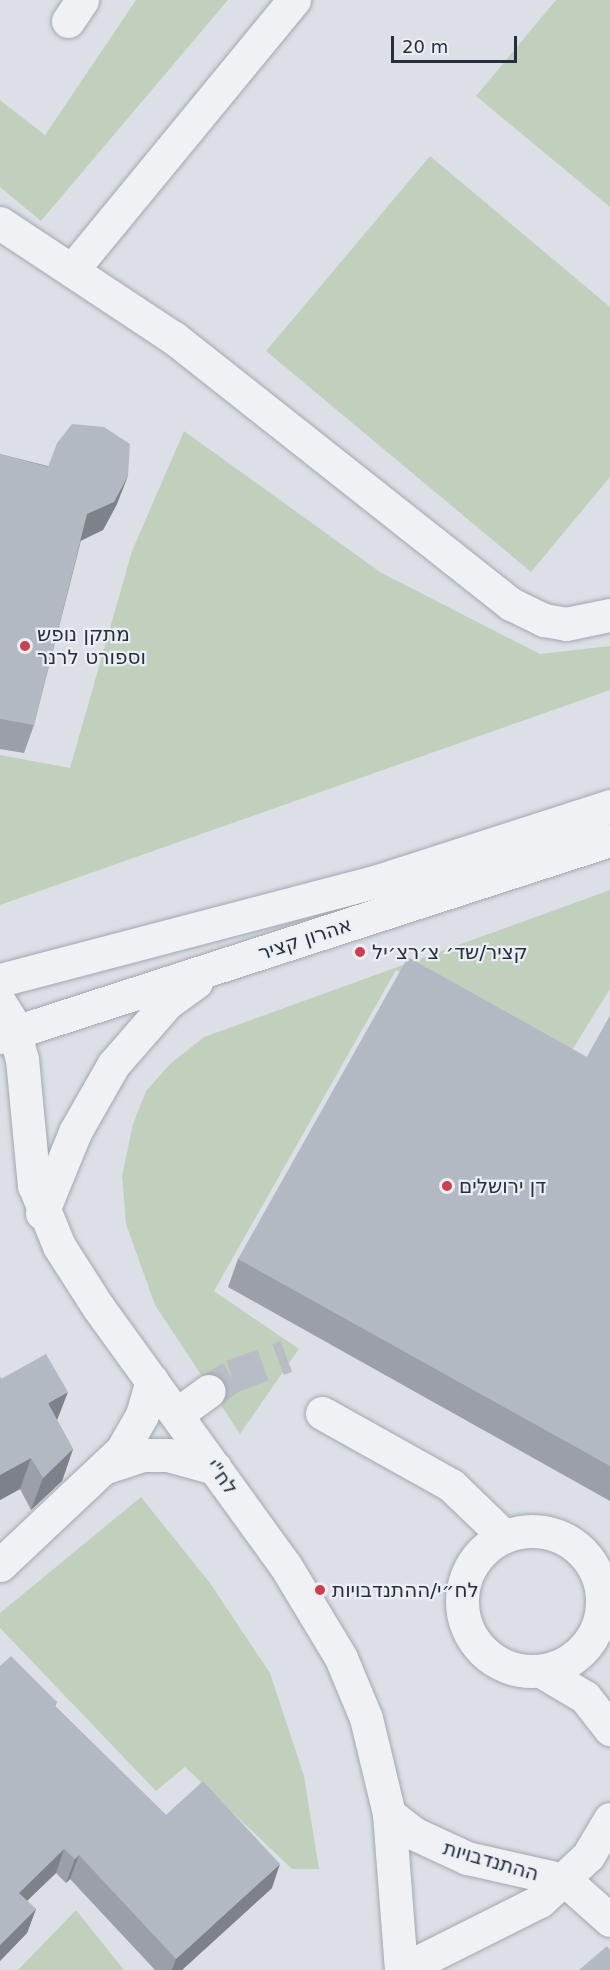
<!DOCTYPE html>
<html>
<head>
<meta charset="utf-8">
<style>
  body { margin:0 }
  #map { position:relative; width:610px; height:1970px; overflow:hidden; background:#dce0e6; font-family:"DejaVu Sans","Noto Sans Hebrew",sans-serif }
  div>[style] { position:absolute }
  .green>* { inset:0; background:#c1d0bd }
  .minor-tunnel>* { height:33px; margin-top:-16.5px; transform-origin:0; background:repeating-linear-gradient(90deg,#b8bcc4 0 33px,transparent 0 49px) }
  .roads { filter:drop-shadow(0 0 2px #a2a7b0) drop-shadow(0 0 2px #a2a7b0) }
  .minor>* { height:33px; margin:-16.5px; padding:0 16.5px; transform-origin:16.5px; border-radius:16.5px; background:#eff1f5 }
  .minor>.ring { margin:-16.5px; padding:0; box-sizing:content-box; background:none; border:33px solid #eff1f5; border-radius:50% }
  .wall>* { inset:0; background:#9a9fa8 }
  .shaded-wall>* { inset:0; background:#7d8288 }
  .building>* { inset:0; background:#b3b9c3 }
  .dots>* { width:16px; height:16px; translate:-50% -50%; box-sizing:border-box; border:3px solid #ebeff4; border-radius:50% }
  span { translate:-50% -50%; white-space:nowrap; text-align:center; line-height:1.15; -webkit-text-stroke:4.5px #ebeff4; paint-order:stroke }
  .poi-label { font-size:20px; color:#262d3d }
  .left { translate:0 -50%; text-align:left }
  .street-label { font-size:20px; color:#262d3d }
  .scale { position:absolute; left:391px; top:36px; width:126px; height:27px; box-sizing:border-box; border:3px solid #262d3d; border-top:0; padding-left:8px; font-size:18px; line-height:21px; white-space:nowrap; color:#262d3d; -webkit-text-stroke:4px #ebeff4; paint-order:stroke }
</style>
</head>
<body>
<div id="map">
  <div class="green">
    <div style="clip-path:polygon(136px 0,228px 0,41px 221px,0 187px,0 100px,45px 135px)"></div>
    <div style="clip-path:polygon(556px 0,610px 0,610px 207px,476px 96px)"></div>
    <div style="clip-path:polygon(430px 156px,610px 307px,610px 477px,531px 572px,266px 351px)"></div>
    <div style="clip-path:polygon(184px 431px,380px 572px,540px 654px,610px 646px,610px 690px,0 905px,0 755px,70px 768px,132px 551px)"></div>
    <div style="clip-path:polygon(610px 890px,610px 989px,564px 1063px,396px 970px,214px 1291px,299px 1349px,240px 1434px,155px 1305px,126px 1224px,122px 1176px,133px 1124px,146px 1091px,170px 1064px,204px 1037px)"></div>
    <div style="clip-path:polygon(141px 1497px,210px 1583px,270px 1673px,304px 1776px,319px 1869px,292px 1869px,185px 1767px,156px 1791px,0 1628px,0 1613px)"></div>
    <div style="clip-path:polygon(76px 1910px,124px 1970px,18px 1970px)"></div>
  </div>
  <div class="minor-tunnel">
    <div style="left:209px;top:1391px;width:27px;rotate:-33deg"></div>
    <div style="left:232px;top:1376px;width:58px;rotate:-20.3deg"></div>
  </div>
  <div class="roads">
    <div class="minor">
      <div style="left:68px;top:21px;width:25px;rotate:-56deg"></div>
      <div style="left:0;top:223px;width:209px;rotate:33.5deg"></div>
      <div style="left:174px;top:338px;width:429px;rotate:38.3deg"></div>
      <div style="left:511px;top:604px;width:37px;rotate:26deg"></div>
      <div style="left:544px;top:620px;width:22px;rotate:10deg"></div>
      <div style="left:566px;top:624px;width:45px;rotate:-11.6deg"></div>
      <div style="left:72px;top:270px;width:350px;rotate:-50.6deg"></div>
      <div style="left:0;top:980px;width:391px;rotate:-14.7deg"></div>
      <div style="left:378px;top:881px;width:244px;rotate:-17.9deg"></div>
      <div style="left:0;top:1003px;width:25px;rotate:58deg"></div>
      <div style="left:13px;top:1024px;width:36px;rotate:76deg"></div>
      <div style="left:22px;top:1059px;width:127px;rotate:84.6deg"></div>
      <div style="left:34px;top:1185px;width:66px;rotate:67.7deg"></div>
      <div style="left:59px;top:1246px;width:72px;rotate:57.4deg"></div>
      <div style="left:98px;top:1307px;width:319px;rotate:54.1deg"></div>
      <div style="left:285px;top:1565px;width:109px;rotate:58.9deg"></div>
      <div style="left:341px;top:1658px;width:65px;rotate:67.4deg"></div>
      <div style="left:366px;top:1718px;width:99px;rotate:76.5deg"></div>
      <div style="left:389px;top:1814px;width:156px;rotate:85.6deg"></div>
      <div style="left:0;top:1037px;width:641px;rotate:-17.9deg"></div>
      <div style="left:42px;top:1213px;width:87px;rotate:-67.8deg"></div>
      <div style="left:75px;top:1132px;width:77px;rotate:-60.4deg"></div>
      <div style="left:113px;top:1065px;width:82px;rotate:-48.9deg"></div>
      <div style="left:167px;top:1003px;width:36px;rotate:-36deg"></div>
      <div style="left:322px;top:1413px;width:148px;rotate:29.2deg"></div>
      <div style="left:451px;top:1485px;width:74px;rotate:43.9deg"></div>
      <div style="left:177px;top:1414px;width:39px;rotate:-36deg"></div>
      <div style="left:106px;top:1467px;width:40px;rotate:-18deg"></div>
      <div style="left:144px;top:1455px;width:24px"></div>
      <div style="left:168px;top:1455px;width:49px;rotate:15.5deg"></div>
      <div class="ring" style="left:462px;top:1531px;width:107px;height:107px"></div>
      <div style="left:0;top:1565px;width:168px;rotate:-43.3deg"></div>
      <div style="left:122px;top:1450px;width:40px;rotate:-60.3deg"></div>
      <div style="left:142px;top:1415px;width:36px;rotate:-74deg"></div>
      <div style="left:541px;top:1671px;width:51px;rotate:30.6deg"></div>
      <div style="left:585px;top:1697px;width:41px;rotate:52deg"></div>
      <div style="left:389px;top:1814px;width:31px;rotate:38deg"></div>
      <div style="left:413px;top:1833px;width:60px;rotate:24.8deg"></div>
      <div style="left:467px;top:1858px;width:100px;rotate:12.7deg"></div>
      <div style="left:565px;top:1880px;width:60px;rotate:41.6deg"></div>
      <div style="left:402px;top:1970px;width:154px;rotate:-26.6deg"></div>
      <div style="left:540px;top:1901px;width:66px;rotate:-43.2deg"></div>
      <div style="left:588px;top:1856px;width:43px;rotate:-59.3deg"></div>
    </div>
  </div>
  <div class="wall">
    <div style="clip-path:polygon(0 454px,48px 466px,117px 504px,103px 530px,81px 541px,34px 725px,24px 753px,0 749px)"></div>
    <div style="clip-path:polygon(610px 1016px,610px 1501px,228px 1287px,238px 1259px,587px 1057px)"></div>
    <div style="clip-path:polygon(0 1377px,1px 1379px,57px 1420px,73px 1449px,62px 1481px,31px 1510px,20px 1489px,0 1500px)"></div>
    <div style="clip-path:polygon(0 1666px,57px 1702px,55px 1706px,166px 1815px,272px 1888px,182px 1970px,155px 1970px,70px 1879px,66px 1883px,56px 1873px,27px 1901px,36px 1909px,27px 1933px,0 1961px)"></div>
  </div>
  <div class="shaded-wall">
    <div style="clip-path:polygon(128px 476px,117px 504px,103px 530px,77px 542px,87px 514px)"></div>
    <div style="clip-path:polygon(68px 1392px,56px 1423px,48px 1403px)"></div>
    <div style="clip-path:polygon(73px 1449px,62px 1481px,31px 1510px,43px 1478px)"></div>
    <div style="clip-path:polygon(31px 1458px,20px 1489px,0 1500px,0 1475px)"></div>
    <div style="clip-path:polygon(64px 1849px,56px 1873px,10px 1917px,19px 1893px)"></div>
    <div style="clip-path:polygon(79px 1855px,70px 1879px,66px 1883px,75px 1859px)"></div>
    <div style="clip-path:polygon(280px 1864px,272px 1888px,182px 1970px,172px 1970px,176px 1959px)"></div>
    <div style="clip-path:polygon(36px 1909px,27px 1933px,0 1961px,0 1945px)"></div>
  </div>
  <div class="building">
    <div style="clip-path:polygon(72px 424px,104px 427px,130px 444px,128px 476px,114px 502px,87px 514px,34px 725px,0 719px,0 454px,48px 467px,57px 443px)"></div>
    <div style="clip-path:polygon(408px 957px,587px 1057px,610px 1016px,610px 1466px,238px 1259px)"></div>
    <div style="clip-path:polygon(46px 1354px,68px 1392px,48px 1403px,73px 1449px,43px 1478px,31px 1458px,0 1475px,0 1377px,1px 1379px)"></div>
    <div style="clip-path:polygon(11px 1656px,57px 1702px,54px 1705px,166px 1815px,203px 1781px,280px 1864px,176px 1959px,79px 1855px,75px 1859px,64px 1849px,19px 1893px,36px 1909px,0 1945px,0 1666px)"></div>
    <div style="clip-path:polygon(607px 1946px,610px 1950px,610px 1970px,579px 1970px)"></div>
  </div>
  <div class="dots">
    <div style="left:25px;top:646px;background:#ce3e4e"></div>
    <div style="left:360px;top:952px;background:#ce3e4e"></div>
    <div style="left:447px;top:1186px;background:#ce3e4e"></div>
    <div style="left:320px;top:1590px;background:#ce3e4e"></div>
  </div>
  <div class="poi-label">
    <span class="left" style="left:37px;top:646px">מתקן נופש<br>וספורט לרנר</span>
    <span class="left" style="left:372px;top:952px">קציר/שד׳ צ׳רצ׳יל</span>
    <span class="left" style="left:459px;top:1186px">דן ירושלים</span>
    <span class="left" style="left:332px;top:1590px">לח״י/ההתנדבויות</span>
  </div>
  <div class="street-label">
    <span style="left:305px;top:939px;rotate:-18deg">אהרון קציר</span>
    <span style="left:222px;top:1477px;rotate:54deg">לח"י</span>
    <span style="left:491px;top:1861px;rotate:16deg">ההתנדבויות</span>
  </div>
  <div class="scale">20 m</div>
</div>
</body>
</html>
